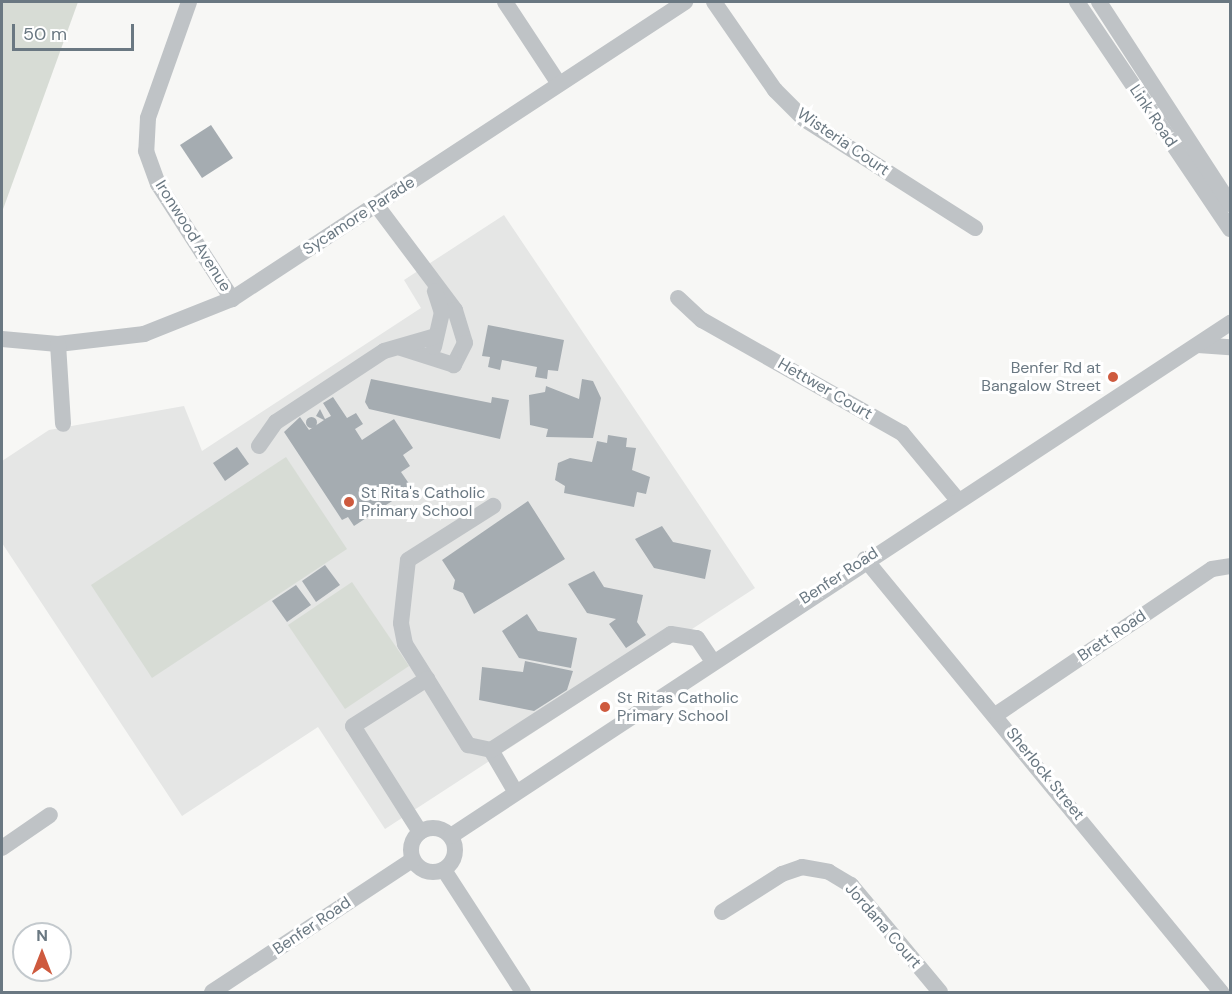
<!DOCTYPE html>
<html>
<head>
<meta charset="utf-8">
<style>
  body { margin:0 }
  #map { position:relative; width:1232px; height:994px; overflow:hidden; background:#f7f7f5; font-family:"DM Sans",sans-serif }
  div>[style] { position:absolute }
  .built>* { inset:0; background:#e5e6e5 }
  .green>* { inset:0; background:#d7dcd5 }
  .building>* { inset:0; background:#a5acb1 }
  .round { border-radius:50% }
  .minor>* { height:16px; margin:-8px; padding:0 8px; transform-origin:8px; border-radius:8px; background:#bfc3c6 }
  .minor>.ring { margin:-8px; padding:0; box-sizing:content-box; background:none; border:16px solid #bfc3c6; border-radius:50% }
  .dots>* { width:16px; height:16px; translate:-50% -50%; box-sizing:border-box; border:3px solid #fff; border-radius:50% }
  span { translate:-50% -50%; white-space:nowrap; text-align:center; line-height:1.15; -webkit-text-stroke:6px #fff; paint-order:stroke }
  .street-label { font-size:16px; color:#6a7882 }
  .poi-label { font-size:16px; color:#6a7882 }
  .right { translate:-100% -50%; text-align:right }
  .left { translate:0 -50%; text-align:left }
  .frame { position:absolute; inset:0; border:3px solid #6a7882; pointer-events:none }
  .north { position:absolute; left:12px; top:922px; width:60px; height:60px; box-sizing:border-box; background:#fff; border:2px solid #c3c9cd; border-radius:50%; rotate:0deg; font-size:16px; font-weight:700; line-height:24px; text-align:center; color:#6a7882 }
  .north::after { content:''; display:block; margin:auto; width:21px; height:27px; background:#ce5a3e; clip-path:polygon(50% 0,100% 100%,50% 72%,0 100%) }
  .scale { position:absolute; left:12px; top:24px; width:122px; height:27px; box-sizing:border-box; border:3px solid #6a7882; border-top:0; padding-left:8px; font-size:18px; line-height:21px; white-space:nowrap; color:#6a7882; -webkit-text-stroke:4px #fff; paint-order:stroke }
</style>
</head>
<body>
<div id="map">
  <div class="built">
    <div style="clip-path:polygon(504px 215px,755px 588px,385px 829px,318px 727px,182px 816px,2px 543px,2px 461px,49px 430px,184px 406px,202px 451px,421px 308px,404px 280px)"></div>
  </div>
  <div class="green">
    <div style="clip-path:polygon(2px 2px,78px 2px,2px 212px)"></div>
    <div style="clip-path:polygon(286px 457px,347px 549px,152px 678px,91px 585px)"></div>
    <div style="clip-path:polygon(352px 582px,409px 666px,345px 709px,288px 625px)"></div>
  </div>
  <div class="building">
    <div style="clip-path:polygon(211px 125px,233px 158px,202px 178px,180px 145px)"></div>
    <div style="clip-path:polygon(488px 325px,564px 340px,558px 371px,548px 370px,547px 379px,535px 377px,537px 367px,502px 360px,500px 370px,488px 367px,490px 357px,482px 356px)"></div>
    <div style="clip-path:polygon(371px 379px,491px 403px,492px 397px,509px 400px,500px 439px,369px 409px,365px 402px)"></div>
    <div style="clip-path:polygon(582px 379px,593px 381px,601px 398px,593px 438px,546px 437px,548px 429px,530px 425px,529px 395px,545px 392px,546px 386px,579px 399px)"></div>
    <div style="clip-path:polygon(333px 397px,347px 418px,356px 413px,363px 424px,355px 429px,362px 440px,394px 419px,413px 448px,403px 455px,410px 466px,401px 472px,412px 488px,354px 526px,348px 517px,342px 520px,284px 432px,300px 417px,309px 430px,324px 420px,316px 416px,320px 409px,325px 419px,331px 416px,323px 403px)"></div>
    <div class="round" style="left:305.5px;top:416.5px;width:11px;height:11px"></div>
    <div style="clip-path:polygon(608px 435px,627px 438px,626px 447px,636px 448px,632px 470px,650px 477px,646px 494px,637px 492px,634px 507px,564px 493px,565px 486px,555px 480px,558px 463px,570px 458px,592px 462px,597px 441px,607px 443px)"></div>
    <div style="clip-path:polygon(237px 447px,249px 464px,225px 481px,213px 463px)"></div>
    <div style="clip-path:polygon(528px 501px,565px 559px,474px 614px,463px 593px,453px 589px,455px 580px,442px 560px)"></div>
    <div style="clip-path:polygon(662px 526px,673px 542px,711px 550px,705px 579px,654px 568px,635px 539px)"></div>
    <div style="clip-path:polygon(325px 565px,340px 585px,316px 602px,302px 581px)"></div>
    <div style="clip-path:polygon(594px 571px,604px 587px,643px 595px,637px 622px,646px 635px,626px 648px,609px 624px,616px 619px,587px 613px,568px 584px)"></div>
    <div style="clip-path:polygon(296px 585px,311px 605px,287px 622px,272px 601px)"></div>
    <div style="clip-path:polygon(527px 614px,538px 631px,577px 638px,571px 668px,519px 658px,502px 631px)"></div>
    <div style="clip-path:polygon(525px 661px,573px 671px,567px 690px,534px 711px,479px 700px,482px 667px,523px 672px)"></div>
  </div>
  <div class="minor">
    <div style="left:189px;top:2px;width:123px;rotate:109.5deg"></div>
    <div style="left:148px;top:118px;width:33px;rotate:93deg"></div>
    <div style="left:146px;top:151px;width:35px;rotate:70deg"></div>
    <div style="left:158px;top:184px;width:137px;rotate:57.2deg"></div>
    <div style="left:505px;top:2px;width:98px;rotate:56.6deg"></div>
    <div style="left:714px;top:2px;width:107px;rotate:55.3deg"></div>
    <div style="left:775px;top:90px;width:41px;rotate:45deg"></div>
    <div style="left:804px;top:119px;width:203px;rotate:32.5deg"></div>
    <div style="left:1077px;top:2px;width:274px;rotate:56deg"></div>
    <div style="left:1099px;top:2px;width:241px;rotate:57deg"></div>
    <div style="left:377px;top:206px;width:130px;rotate:53.1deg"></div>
    <div style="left:455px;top:310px;width:34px;rotate:73deg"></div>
    <div style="left:465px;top:343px;width:25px;rotate:117deg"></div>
    <div style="left:454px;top:365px;width:56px;rotate:-162.2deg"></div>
    <div style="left:678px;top:298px;width:33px;rotate:43deg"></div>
    <div style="left:702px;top:320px;width:230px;rotate:29.5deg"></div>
    <div style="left:902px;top:433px;width:86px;rotate:50.2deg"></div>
    <div style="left:2px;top:339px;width:56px;rotate:5.1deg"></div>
    <div style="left:58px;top:344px;width:87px;rotate:-6.6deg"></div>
    <div style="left:144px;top:334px;width:95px;rotate:-21.7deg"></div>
    <div style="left:232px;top:299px;width:542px;rotate:-33.25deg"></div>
    <div style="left:58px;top:344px;width:80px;rotate:86.4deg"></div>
    <div style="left:1198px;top:345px;width:32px;rotate:4deg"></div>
    <div style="left:434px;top:347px;width:35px;rotate:-77deg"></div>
    <div style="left:442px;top:313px;width:23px;rotate:-108deg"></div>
    <div style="left:259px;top:446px;width:29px;rotate:-55deg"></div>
    <div style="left:276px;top:422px;width:129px;rotate:-33.3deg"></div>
    <div style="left:384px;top:351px;width:54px;rotate:-16.1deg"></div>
    <div style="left:865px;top:559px;width:561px;rotate:50.57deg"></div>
    <div style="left:427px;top:679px;width:41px;rotate:-122.2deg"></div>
    <div style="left:405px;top:644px;width:21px;rotate:-101deg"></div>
    <div style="left:401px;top:623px;width:63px;rotate:-83.7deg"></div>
    <div style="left:408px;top:560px;width:101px;rotate:-32.4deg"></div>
    <div style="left:997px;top:714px;width:259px;rotate:-34deg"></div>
    <div style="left:1212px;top:569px;width:18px;rotate:-9deg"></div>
    <div style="left:491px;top:750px;width:48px;rotate:59.7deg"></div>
    <div class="ring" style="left:411px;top:828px;width:28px;height:28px"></div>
    <div style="left:420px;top:832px;width:125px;rotate:-122.3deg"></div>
    <div style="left:353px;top:726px;width:88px;rotate:-32.4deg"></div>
    <div style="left:427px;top:679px;width:78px;rotate:58.2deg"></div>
    <div style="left:468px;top:745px;width:24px;rotate:12deg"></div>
    <div style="left:491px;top:750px;width:214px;rotate:-32.8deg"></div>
    <div style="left:671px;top:634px;width:26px;rotate:9deg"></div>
    <div style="left:697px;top:638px;width:27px;rotate:56deg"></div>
    <div style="left:451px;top:836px;width:933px;rotate:-33.37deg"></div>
    <div style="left:2px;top:848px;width:58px;rotate:-34.5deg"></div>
    <div style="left:444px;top:870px;width:145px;rotate:57.1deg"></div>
    <div style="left:722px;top:912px;width:71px;rotate:-32.3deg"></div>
    <div style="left:782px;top:874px;width:21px;rotate:-19deg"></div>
    <div style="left:802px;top:867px;width:27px;rotate:10deg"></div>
    <div style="left:829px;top:872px;width:26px;rotate:31deg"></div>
    <div style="left:851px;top:885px;width:139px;rotate:50.2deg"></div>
    <div style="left:212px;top:992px;width:240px;rotate:-33.4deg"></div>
  </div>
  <div class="dots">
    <div style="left:1113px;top:377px;background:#ce5a3e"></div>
    <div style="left:349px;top:502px;background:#ce5a3e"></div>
    <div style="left:605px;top:707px;background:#ce5a3e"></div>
  </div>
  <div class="street-label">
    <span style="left:1153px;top:116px;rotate:56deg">Link Road</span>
    <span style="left:843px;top:142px;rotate:34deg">Wisteria Court</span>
    <span style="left:359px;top:216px;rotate:-33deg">Sycamore Parade</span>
    <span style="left:193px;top:236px;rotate:58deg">Ironwood Avenue</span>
    <span style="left:825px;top:389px;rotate:30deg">Hettwer Court</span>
    <span style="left:839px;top:576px;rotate:-33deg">Benfer Road</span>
    <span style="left:1112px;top:636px;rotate:-34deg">Brett Road</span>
    <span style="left:1045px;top:774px;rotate:51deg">Sherlock Street</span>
    <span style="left:312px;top:926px;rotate:-34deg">Benfer Road</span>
    <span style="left:883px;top:926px;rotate:49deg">Jordana Court</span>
  </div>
  <div class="poi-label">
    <span class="right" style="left:1101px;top:377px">Benfer Rd at<br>Bangalow Street</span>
    <span class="left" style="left:361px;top:502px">St Rita's Catholic<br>Primary School</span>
    <span class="left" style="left:617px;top:707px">St Ritas Catholic<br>Primary School</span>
  </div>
  <div class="frame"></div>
  <div class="north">N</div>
  <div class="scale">50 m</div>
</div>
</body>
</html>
